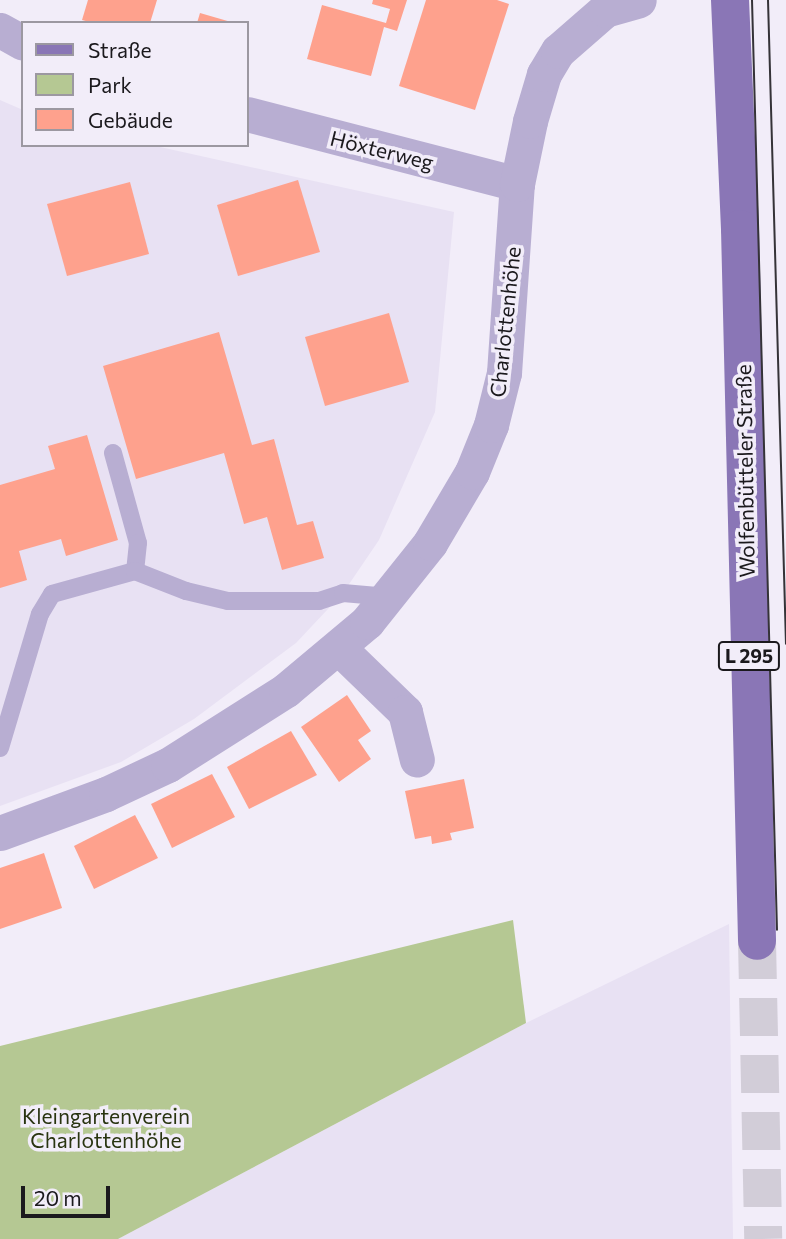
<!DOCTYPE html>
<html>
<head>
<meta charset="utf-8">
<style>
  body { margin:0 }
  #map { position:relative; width:786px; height:1239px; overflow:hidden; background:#f2edf9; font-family:Commissioner,sans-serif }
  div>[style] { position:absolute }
  .built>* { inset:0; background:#e8e1f3 }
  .green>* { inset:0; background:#b5c893 }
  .building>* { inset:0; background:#fea18d }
  .primary-tunnel>* { height:38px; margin-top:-19px; transform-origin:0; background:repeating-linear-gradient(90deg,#d2cdd8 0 38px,transparent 0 57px) }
  .lane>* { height:18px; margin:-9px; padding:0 9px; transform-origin:9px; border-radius:9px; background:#b8aed2 }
  .street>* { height:35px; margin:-17.5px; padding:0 17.5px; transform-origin:17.5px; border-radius:17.5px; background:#b8aed2 }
  .primary>* { height:38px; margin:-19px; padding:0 19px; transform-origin:19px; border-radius:19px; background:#8a76b6 }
  .tram>* { height:2px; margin:-1px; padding:0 1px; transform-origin:1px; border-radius:1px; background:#353338 }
  span { translate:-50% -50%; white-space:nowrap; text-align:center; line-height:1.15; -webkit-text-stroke:7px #f2edf9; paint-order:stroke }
  .shield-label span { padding:2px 5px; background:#f2edf9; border:2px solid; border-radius:5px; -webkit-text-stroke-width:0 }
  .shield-label { font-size:19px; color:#1b191d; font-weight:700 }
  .street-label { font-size:21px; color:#1b191d }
  .park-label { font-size:21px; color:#293410 }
  .legend { position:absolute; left:21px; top:21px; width:228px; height:126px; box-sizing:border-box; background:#f2edf9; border:2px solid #9c98a1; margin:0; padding:9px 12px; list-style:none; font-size:21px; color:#1b191d }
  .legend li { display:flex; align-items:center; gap:14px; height:35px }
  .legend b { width:35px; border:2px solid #9c98a1 }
  .scale { position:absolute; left:21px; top:1186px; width:89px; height:32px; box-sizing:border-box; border:4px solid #1b191d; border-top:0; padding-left:9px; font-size:21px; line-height:24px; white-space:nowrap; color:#1b191d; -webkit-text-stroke:5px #f2edf9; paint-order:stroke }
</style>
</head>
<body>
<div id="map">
  <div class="built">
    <div style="clip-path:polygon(0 100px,23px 110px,23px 145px,151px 145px,454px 212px,435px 412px,379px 540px,343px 593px,296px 643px,194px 719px,121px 762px,0 806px)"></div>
    <div style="clip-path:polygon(729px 924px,733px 1239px,118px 1239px,526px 1023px)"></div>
  </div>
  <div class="green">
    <div style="clip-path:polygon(513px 920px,526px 1023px,118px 1239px,0 1239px,0 1046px)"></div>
  </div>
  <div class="building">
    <div style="clip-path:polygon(88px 0,157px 0,150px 23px,93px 23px,82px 20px)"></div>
    <div style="clip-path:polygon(373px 0,407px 0,397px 31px,384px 27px,371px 76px,307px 59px,322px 5px,386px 23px,390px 9px,372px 4px)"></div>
    <div style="clip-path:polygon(426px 0,497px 0,509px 4px,475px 110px,399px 86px)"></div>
    <div style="clip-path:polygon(200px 13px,231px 22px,231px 23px,197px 23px)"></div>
    <div style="clip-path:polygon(298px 180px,320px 252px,238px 276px,217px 205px)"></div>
    <div style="clip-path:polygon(130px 182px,149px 254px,67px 276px,47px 204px)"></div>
    <div style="clip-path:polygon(389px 313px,409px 382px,325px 406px,305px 337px)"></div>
    <div style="clip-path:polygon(219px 332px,252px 445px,274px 439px,297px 525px,313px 521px,324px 558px,282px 570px,267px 517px,244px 524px,224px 453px,136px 479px,103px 366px)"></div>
    <div style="clip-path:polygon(87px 435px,118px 540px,66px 556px,61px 539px,19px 551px,27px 580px,0 588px,0 485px,55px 469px,48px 446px)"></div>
    <div style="clip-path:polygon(347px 695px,371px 731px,358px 740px,371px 759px,339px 782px,301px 727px)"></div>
    <div style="clip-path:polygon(291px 731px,317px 775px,249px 809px,227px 767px)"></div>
    <div style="clip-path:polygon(212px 774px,235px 817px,172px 848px,151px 804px)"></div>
    <div style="clip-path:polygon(464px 779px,474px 828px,450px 833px,452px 840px,432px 844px,431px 836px,415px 839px,405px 791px)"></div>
    <div style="clip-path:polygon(135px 815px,158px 858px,94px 889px,74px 846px)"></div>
    <div style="clip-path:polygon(44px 853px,62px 908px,0 929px,0 868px)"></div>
  </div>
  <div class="primary-tunnel">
    <div style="left:757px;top:941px;width:298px;rotate:88.8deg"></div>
  </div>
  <div class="lane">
    <div style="left:113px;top:453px;width:93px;rotate:74.5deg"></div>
    <div style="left:138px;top:543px;width:28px;rotate:96deg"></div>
    <div style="left:0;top:748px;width:140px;rotate:-73.4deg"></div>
    <div style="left:40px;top:614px;width:23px;rotate:-59deg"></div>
    <div style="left:52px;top:594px;width:86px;rotate:-15.5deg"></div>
    <div style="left:135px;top:571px;width:55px;rotate:21.4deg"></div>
    <div style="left:186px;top:591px;width:43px;rotate:13.4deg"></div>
    <div style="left:228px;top:601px;width:91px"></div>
    <div style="left:319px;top:601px;width:25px;rotate:-18deg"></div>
    <div style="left:343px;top:593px;width:46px;rotate:5deg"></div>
  </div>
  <div class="street">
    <div style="left:0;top:30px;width:26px;rotate:29deg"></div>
    <div style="left:247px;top:114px;width:279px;rotate:14.5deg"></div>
    <div style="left:339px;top:648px;width:92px;rotate:44.1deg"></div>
    <div style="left:405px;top:712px;width:49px;rotate:76deg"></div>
    <div style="left:0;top:833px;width:113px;rotate:-20.2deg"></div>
    <div style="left:106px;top:794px;width:68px;rotate:-25.1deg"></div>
    <div style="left:168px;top:765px;width:140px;rotate:-32.4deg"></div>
    <div style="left:286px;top:690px;width:106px;rotate:-40deg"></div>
    <div style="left:367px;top:622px;width:101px;rotate:-51.4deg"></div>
    <div style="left:430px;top:543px;width:82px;rotate:-59.4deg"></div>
    <div style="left:472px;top:472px;width:51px;rotate:-68deg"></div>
    <div style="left:491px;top:425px;width:54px;rotate:-76deg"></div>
    <div style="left:504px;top:373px;width:189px;rotate:-86.1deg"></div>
    <div style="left:517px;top:184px;width:64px;rotate:-78.3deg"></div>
    <div style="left:530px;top:121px;width:49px;rotate:-73.4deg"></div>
    <div style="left:544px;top:74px;width:27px;rotate:-59deg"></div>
    <div style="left:558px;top:51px;width:62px;rotate:-41.1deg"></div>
    <div style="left:605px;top:10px;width:35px;rotate:-16deg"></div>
  </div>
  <div class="primary">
    <div style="left:730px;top:0;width:229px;rotate:87.5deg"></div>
    <div style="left:740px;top:229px;width:712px;rotate:88.63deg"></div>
  </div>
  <div class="tram">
    <div style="left:752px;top:0;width:930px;rotate:88.46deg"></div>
    <div style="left:768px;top:0;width:644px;rotate:88.4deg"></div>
  </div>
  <div class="shield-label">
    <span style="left:749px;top:656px">L 295</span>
  </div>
  <div class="street-label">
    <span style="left:382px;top:150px;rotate:14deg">Höxterweg</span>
    <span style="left:505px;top:322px;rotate:-84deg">Charlottenhöhe</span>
    <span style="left:745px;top:471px;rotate:-91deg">Wolfenbütteler Straße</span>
  </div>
  <div class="park-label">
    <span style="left:106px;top:1128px">Kleingartenverein<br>Charlottenhöhe</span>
  </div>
  <ul class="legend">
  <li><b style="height:9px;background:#8a76b6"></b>Straße</li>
  <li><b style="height:19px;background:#b5c893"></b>Park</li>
  <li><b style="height:19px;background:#fea18d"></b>Gebäude</li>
  </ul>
  <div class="scale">20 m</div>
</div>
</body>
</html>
